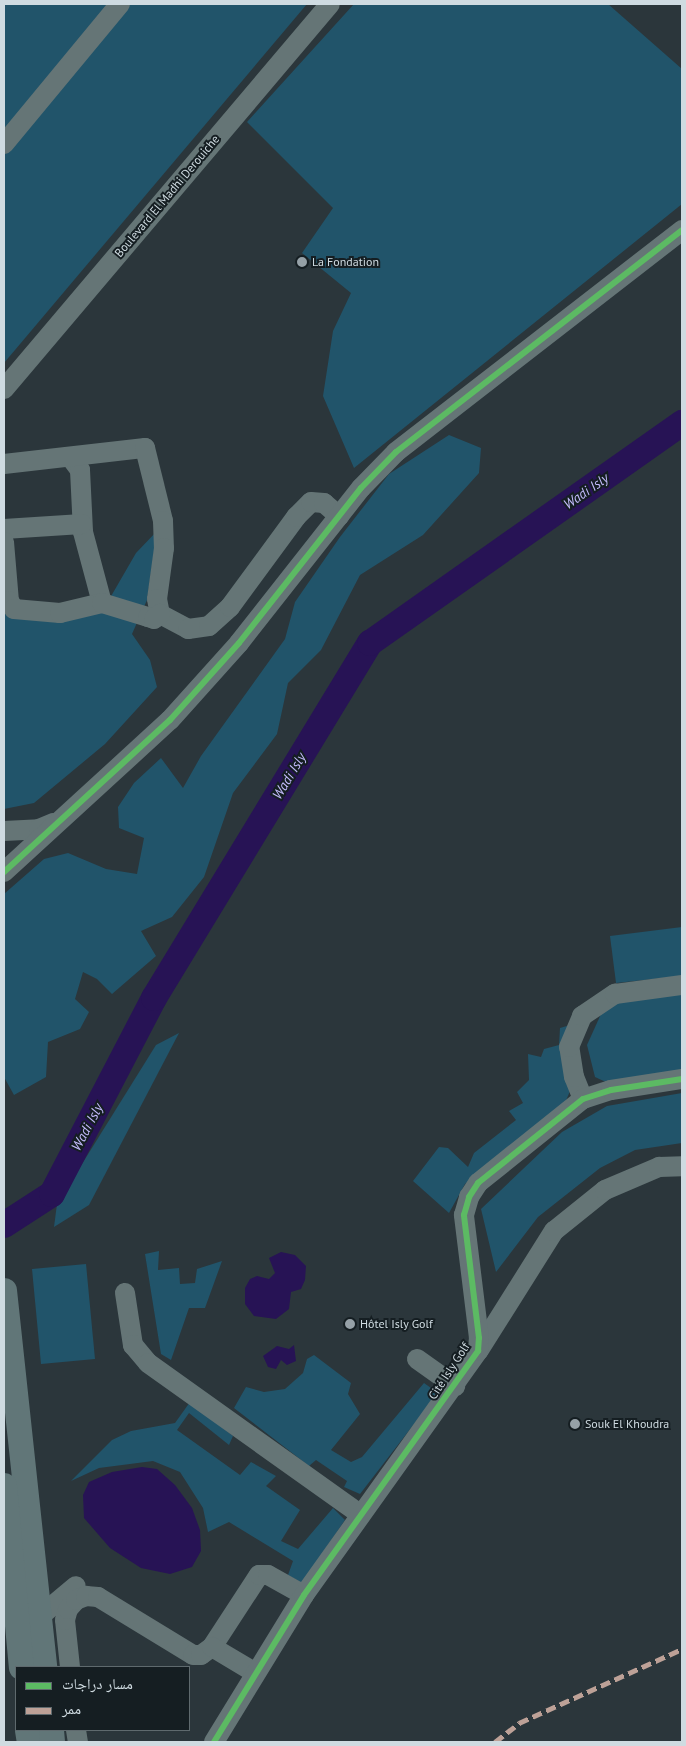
<!DOCTYPE html>
<html>
<head>
<meta charset="utf-8">
<style>
  body { margin:0 }
  #map { position:relative; width:686px; height:1746px; overflow:hidden; background:#2b363b; font-family:"PT Sans","Noto Naskh Arabic",sans-serif }
  div>[style] { position:absolute }
  .green>* { inset:0; background:#21546a }
  .water>* { inset:0; background:#271355 }
  .river>* { height:26px; margin:-13px; padding:0 13px; transform-origin:13px; border-radius:13px; background:#271355 }
  .minor>* { height:20px; margin:-10px; padding:0 10px; transform-origin:10px; border-radius:10px; background:#657576 }
  .major>* { height:25px; margin:-12.5px; padding:0 12.5px; transform-origin:12.5px; border-radius:12.5px; background:#617678 }
  .quiet>* { height:5px; margin-top:-2.5px; transform-origin:0; background:repeating-linear-gradient(90deg,#bda197 0 10px,transparent 0 15px) }
  .cycleway>* { height:6px; margin:-3px; padding:0 3px; transform-origin:3px; border-radius:3px; background:#5cba63 }
  .dots>* { width:14px; height:14px; translate:-50% -50%; box-sizing:border-box; border:2px solid #151e22; border-radius:50% }
  span { translate:-50% -50%; white-space:nowrap; text-align:center; line-height:1.15; -webkit-text-stroke:4px #151e22; paint-order:stroke }
  .street-label { font-size:12px; color:#cfdbe1 }
  .poi-label { font-size:12px; color:#cfdbe1 }
  .left { translate:0 -50%; text-align:left }
  .water-label { font-size:14px; color:#c3bbfb; font-style:italic }
  .frame { position:absolute; inset:0; border:5px solid #cfdbe1; pointer-events:none }
  .legend { position:absolute; left:15px; top:1666px; width:175px; height:65px; box-sizing:border-box; background:#151e22; border:1px solid #5f6a6e; margin:0; padding:6px 9px; list-style:none; font-size:15px; color:#cfdbe1 }
  .legend li { display:flex; align-items:center; gap:10px; height:25px }
  .legend b { width:25px; border:1px solid #5f6a6e }
</style>
</head>
<body>
<div id="map">
  <div class="green">
    <div style="clip-path:polygon(4px 4px,307px 4px,4px 363px)"></div>
    <div style="clip-path:polygon(354px 4px,608px 4px,682px 69px,682px 204px,354px 468px,323px 396px,333px 331px,351px 293px,302px 253px,333px 208px,247px 122px)"></div>
    <div style="clip-path:polygon(449px 435px,481px 448px,479px 473px,423px 535px,360px 575px,321px 650px,288px 683px,277px 734px,233px 793px,204px 877px,172px 917px,141px 931px,156px 956px,112px 994px,97px 979px,83px 972px,75px 999px,89px 1012px,80px 1029px,48px 1042px,46px 1077px,14px 1095px,4px 1077px,4px 894px,44px 859px,68px 853px,106px 869px,137px 874px,144px 838px,119px 828px,118px 807px,134px 783px,161px 758px,183px 788px,201px 756px,285px 639px,295px 602px,340px 537px,389px 474px)"></div>
    <div style="clip-path:polygon(4px 521px,19px 613px,110px 598px,136px 553px,157px 531px,147px 600px,132px 634px,150px 660px,157px 687px,105px 744px,34px 803px,4px 809px)"></div>
    <div style="clip-path:polygon(682px 927px,682px 976px,616px 983px,610px 936px)"></div>
    <div style="clip-path:polygon(682px 992px,682px 1074px,608px 1083px,595px 1077px,587px 1045px,601px 1014px,628px 996px)"></div>
    <div style="clip-path:polygon(570px 1025px,571px 1089px,564px 1105px,465px 1184px,449px 1213px,413px 1181px,439px 1147px,448px 1148px,468px 1167px,474px 1153px,516px 1120px,509px 1111px,523px 1103px,517px 1092px,529px 1080px,528px 1054px,541px 1057px,544px 1049px,559px 1045px,560px 1028px)"></div>
    <div style="clip-path:polygon(179px 1033px,89px 1205px,54px 1227px,57px 1204px,156px 1045px)"></div>
    <div style="clip-path:polygon(682px 1093px,682px 1143px,635px 1150px,600px 1168px,538px 1217px,496px 1272px,481px 1209px,562px 1132px,607px 1106px)"></div>
    <div style="clip-path:polygon(159px 1251px,158px 1270px,179px 1268px,180px 1284px,195px 1283px,197px 1269px,222px 1261px,205px 1308px,189px 1308px,171px 1360px,161px 1354px,145px 1254px)"></div>
    <div style="clip-path:polygon(86px 1264px,95px 1359px,41px 1364px,32px 1269px)"></div>
    <div style="clip-path:polygon(314px 1355px,351px 1383px,348px 1394px,360px 1414px,331px 1450px,351px 1462px,362px 1457px,424px 1383px,438px 1393px,360px 1494px,344px 1487px,347px 1481px,316px 1460px,309px 1466px,234px 1408px,246px 1387px,264px 1392px,285px 1389px,303px 1373px,307px 1359px)"></div>
    <div style="clip-path:polygon(190px 1402px,233px 1436px,229px 1445px,189px 1413px,177px 1430px,240px 1475px,251px 1462px,276px 1476px,266px 1486px,300px 1510px,281px 1541px,298px 1549px,333px 1508px,345px 1520px,302px 1583px,288px 1575px,293px 1561px,229px 1522px,208px 1532px,203px 1508px,180px 1472px,153px 1461px,99px 1468px,71px 1481px,112px 1440px,131px 1431px,175px 1423px)"></div>
  </div>
  <div class="water">
    <div style="clip-path:polygon(281px 1252px,295px 1255px,306px 1266px,305px 1280px,301px 1289px,291px 1292px,289px 1309px,276px 1319px,254px 1316px,245px 1304px,245px 1288px,250px 1279px,257px 1276px,269px 1279px,275px 1273px,269px 1258px)"></div>
    <div style="clip-path:polygon(294px 1345px,296px 1361px,287px 1365px,281px 1360px,276px 1369px,268px 1367px,263px 1356px,277px 1346px,289px 1349px)"></div>
    <div style="clip-path:polygon(142px 1467px,157px 1469px,175px 1485px,192px 1508px,200px 1530px,201px 1551px,192px 1567px,170px 1574px,141px 1568px,110px 1548px,84px 1518px,83px 1495px,89px 1482px,112px 1472px)"></div>
  </div>
  <div class="river">
    <div style="left:4px;top:1225px;width:57px;rotate:-32.9deg"></div>
    <div style="left:52px;top:1194px;width:221px;rotate:-62.5deg"></div>
    <div style="left:154px;top:998px;width:416px;rotate:-58.7deg"></div>
    <div style="left:370px;top:643px;width:382px;rotate:-35.2deg"></div>
  </div>
  <div class="minor">
    <div style="left:4px;top:144px;width:182px;rotate:-50.4deg"></div>
    <div style="left:4px;top:389px;width:504px;rotate:-49.74deg"></div>
    <div style="left:71px;top:458px;width:15px;rotate:53deg"></div>
    <div style="left:80px;top:470px;width:62px;rotate:87.2deg"></div>
    <div style="left:83px;top:532px;width:73px;rotate:75deg"></div>
    <div style="left:4px;top:464px;width:142px;rotate:-6.5deg"></div>
    <div style="left:145px;top:448px;width:75px;rotate:76.1deg"></div>
    <div style="left:163px;top:521px;width:27px;rotate:88deg"></div>
    <div style="left:164px;top:548px;width:51px;rotate:97.8deg"></div>
    <div style="left:157px;top:599px;width:15px;rotate:79deg"></div>
    <div style="left:160px;top:614px;width:32px;rotate:28deg"></div>
    <div style="left:188px;top:629px;width:21px;rotate:-8deg"></div>
    <div style="left:209px;top:626px;width:28px;rotate:-42deg"></div>
    <div style="left:230px;top:607px;width:112px;rotate:-53.7deg"></div>
    <div style="left:296px;top:517px;width:21px;rotate:-45deg"></div>
    <div style="left:311px;top:502px;width:13px;rotate:4deg"></div>
    <div style="left:324px;top:503px;width:20px;rotate:41deg"></div>
    <div style="left:4px;top:529px;width:78px;rotate:-3.7deg"></div>
    <div style="left:4px;top:542px;width:59px;rotate:85.2deg"></div>
    <div style="left:9px;top:601px;width:9px;rotate:58deg"></div>
    <div style="left:14px;top:609px;width:46px;rotate:5deg"></div>
    <div style="left:60px;top:613px;width:43px;rotate:-13.4deg"></div>
    <div style="left:102px;top:603px;width:48px;rotate:16.9deg"></div>
    <div style="left:148px;top:617px;width:6px;rotate:18deg"></div>
    <div style="left:154px;top:619px;width:8px;rotate:-40deg"></div>
    <div style="left:4px;top:831px;width:35px;rotate:-3deg"></div>
    <div style="left:39px;top:829px;width:15px;rotate:-23deg"></div>
    <div style="left:4px;top:872px;width:225px;rotate:-42.5deg"></div>
    <div style="left:170px;top:720px;width:103px;rotate:-48.1deg"></div>
    <div style="left:239px;top:643px;width:197px;rotate:-51.8deg"></div>
    <div style="left:361px;top:488px;width:50px;rotate:-45.8deg"></div>
    <div style="left:396px;top:452px;width:362px;rotate:-37.8deg"></div>
    <div style="left:583px;top:1099px;width:24px;rotate:-112deg"></div>
    <div style="left:574px;top:1077px;width:30px;rotate:-99deg"></div>
    <div style="left:569px;top:1047px;width:34px;rotate:-67deg"></div>
    <div style="left:582px;top:1016px;width:40px;rotate:-34deg"></div>
    <div style="left:615px;top:994px;width:68px;rotate:-7.7deg"></div>
    <div style="left:125px;top:1293px;width:53px;rotate:81.3deg"></div>
    <div style="left:133px;top:1345px;width:23px;rotate:50deg"></div>
    <div style="left:148px;top:1363px;width:260px;rotate:35.5deg"></div>
    <div style="left:479px;top:1350px;width:141px;rotate:-57.8deg"></div>
    <div style="left:554px;top:1231px;width:65px;rotate:-38.8deg"></div>
    <div style="left:605px;top:1190px;width:59px;rotate:-23.1deg"></div>
    <div style="left:659px;top:1167px;width:23px;rotate:-2deg"></div>
    <div style="left:417px;top:1359px;width:47px;rotate:35.4deg"></div>
    <div style="left:39px;top:1617px;width:48px;rotate:-40deg"></div>
    <div style="left:212px;top:1647px;width:86px;rotate:-56.9deg"></div>
    <div style="left:259px;top:1575px;width:9px"></div>
    <div style="left:268px;top:1575px;width:41px;rotate:29.1deg"></div>
    <div style="left:70px;top:1667px;width:47px;rotate:-96.1deg"></div>
    <div style="left:65px;top:1620px;width:11px;rotate:-75deg"></div>
    <div style="left:68px;top:1609px;width:12px;rotate:-48deg"></div>
    <div style="left:76px;top:1600px;width:11px;rotate:-22deg"></div>
    <div style="left:86px;top:1596px;width:12px;rotate:5deg"></div>
    <div style="left:98px;top:1597px;width:111px;rotate:31.4deg"></div>
    <div style="left:193px;top:1655px;width:8px"></div>
    <div style="left:201px;top:1655px;width:14px;rotate:-36deg"></div>
    <div style="left:212px;top:1647px;width:49px;rotate:30.8deg"></div>
    <div style="left:76px;top:1730px;width:12px;rotate:81deg"></div>
    <div style="left:214px;top:1742px;width:172px;rotate:-58.5deg"></div>
    <div style="left:304px;top:1595px;width:300px;rotate:-54.5deg"></div>
    <div style="left:478px;top:1351px;width:13px;rotate:-86deg"></div>
    <div style="left:479px;top:1338px;width:124px;rotate:-97deg"></div>
    <div style="left:464px;top:1215px;width:19px;rotate:-74deg"></div>
    <div style="left:469px;top:1197px;width:17px;rotate:-57deg"></div>
    <div style="left:478px;top:1183px;width:134px;rotate:-38.7deg"></div>
    <div style="left:583px;top:1099px;width:29px;rotate:-18deg"></div>
    <div style="left:611px;top:1090px;width:72px;rotate:-8.8deg"></div>
  </div>
  <div class="major">
    <div style="left:4px;top:1290px;width:379px;rotate:83.9deg"></div>
    <div style="left:4px;top:1485px;width:183px;rotate:84.7deg"></div>
    <div style="left:27px;top:1730px;width:12px;rotate:81deg"></div>
    <div style="left:51px;top:1730px;width:12px;rotate:85deg"></div>
  </div>
  <div class="quiet">
    <div style="left:495px;top:1742px;width:31px;rotate:-38deg"></div>
    <div style="left:519px;top:1723px;width:179px;rotate:-24.4deg"></div>
  </div>
  <div class="cycleway">
    <div style="left:4px;top:872px;width:225px;rotate:-42.5deg"></div>
    <div style="left:170px;top:720px;width:103px;rotate:-48.1deg"></div>
    <div style="left:239px;top:643px;width:197px;rotate:-51.8deg"></div>
    <div style="left:361px;top:488px;width:50px;rotate:-45.8deg"></div>
    <div style="left:396px;top:452px;width:362px;rotate:-37.8deg"></div>
    <div style="left:214px;top:1742px;width:172px;rotate:-58.5deg"></div>
    <div style="left:304px;top:1595px;width:300px;rotate:-54.5deg"></div>
    <div style="left:478px;top:1351px;width:13px;rotate:-86deg"></div>
    <div style="left:479px;top:1338px;width:124px;rotate:-97deg"></div>
    <div style="left:464px;top:1215px;width:19px;rotate:-74deg"></div>
    <div style="left:469px;top:1197px;width:17px;rotate:-57deg"></div>
    <div style="left:478px;top:1183px;width:134px;rotate:-38.7deg"></div>
    <div style="left:583px;top:1099px;width:29px;rotate:-18deg"></div>
    <div style="left:611px;top:1090px;width:72px;rotate:-8.8deg"></div>
  </div>
  <div class="dots">
    <div style="left:302px;top:262px;background:#96a1a7"></div>
    <div style="left:350px;top:1324px;background:#96a1a7"></div>
    <div style="left:575px;top:1424px;background:#96a1a7"></div>
  </div>
  <div class="street-label">
    <span style="left:167px;top:196px;rotate:-50deg">Boulevard El Madhi Derouiche</span>
    <span style="left:449px;top:1371px;rotate:-57deg">Cité Isly Golf</span>
  </div>
  <div class="poi-label">
    <span class="left" style="left:312px;top:262px">La Fondation</span>
    <span class="left" style="left:360px;top:1324px">Hôtel Isly Golf</span>
    <span class="left" style="left:585px;top:1424px">Souk El Khoudra</span>
  </div>
  <div class="water-label">
    <span style="left:586px;top:491px;rotate:-35deg">Wadi Isly</span>
    <span style="left:289px;top:776px;rotate:-59deg">Wadi Isly</span>
    <span style="left:87px;top:1127px;rotate:-62deg">Wadi Isly</span>
  </div>
  <div class="frame"></div>
  <ul class="legend">
  <li><b style="height:6px;background:#5cba63"></b>مسار دراجات</li>
  <li><b style="height:6px;background:#bda197"></b>ممر</li>
  </ul>
</div>
</body>
</html>
